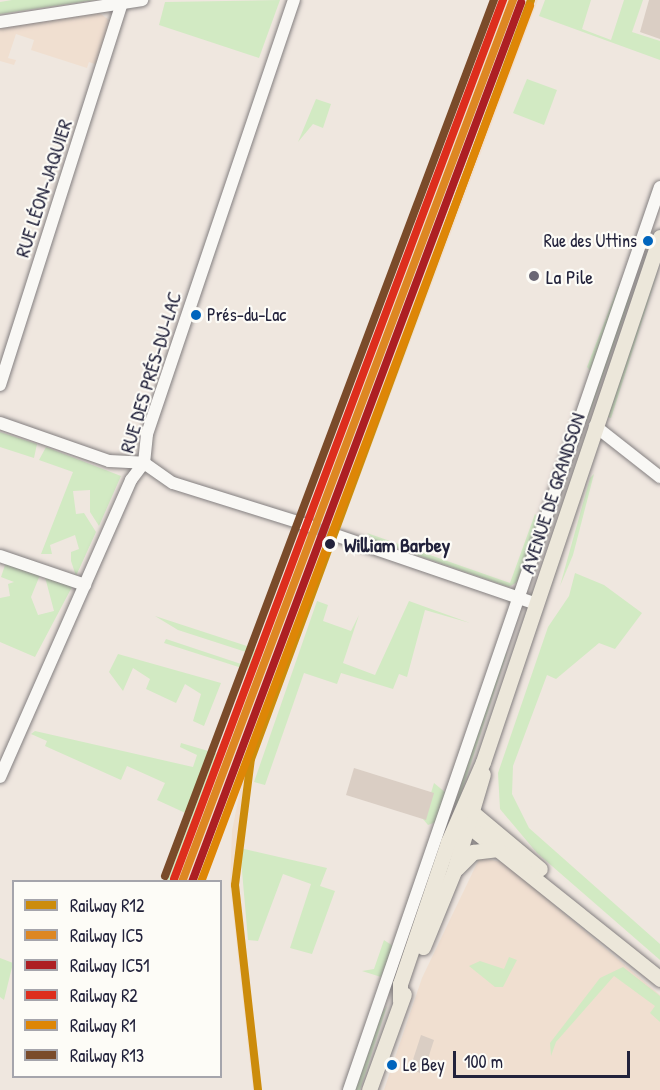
<!DOCTYPE html>
<html>
<head>
<meta charset="utf-8">
<style>
  body { margin:0 }
  #map { position:relative; width:660px; height:1090px; overflow:hidden; background:#efe7df; font-family:"Patrick Hand",sans-serif }
  div>[style] { position:absolute }
  .built>* { inset:0; background:#f0dfd0 }
  .green>* { inset:0; background:#d2eac3 }
  .building>* { inset:0; background:#dacec4 }
  .minor-tunnel>* { height:12px; margin-top:-6px; transform-origin:0; background:repeating-linear-gradient(90deg,#c6c0be 0 12px,transparent 0 18px) }
  .roads { filter:drop-shadow(0 0 2px #837f80) drop-shadow(0 0 2px #837f80) }
  .minor>* { height:12px; margin:-6px; padding:0 6px; transform-origin:6px; border-radius:6px; background:#f9f8f5 }
  .major>* { height:15px; margin:-7.5px; padding:0 7.5px; transform-origin:7.5px; border-radius:7.5px; background:#ece7da }
  .rail-1>* { height:8px; margin:-4px; padding:0 4px; transform-origin:4px; border-radius:4px; background:#cc8c0c }
  .rail-2>* { height:8px; margin:-4px; padding:0 4px; transform-origin:4px; border-radius:4px; background:#dd8723 }
  .rail-3>* { height:8px; margin:-4px; padding:0 4px; transform-origin:4px; border-radius:4px; background:#ad1f23 }
  .rail-4>* { height:8px; margin:-4px; padding:0 4px; transform-origin:4px; border-radius:4px; background:#dd2e1d }
  .rail-5>* { height:8px; margin:-4px; padding:0 4px; transform-origin:4px; border-radius:4px; background:#de8606 }
  .rail-6>* { height:8px; margin:-4px; padding:0 4px; transform-origin:4px; border-radius:4px; background:#7a4b2a }
  .dots>* { width:16px; height:16px; translate:-50% -50%; box-sizing:border-box; border:3px solid #fdfcf7; border-radius:50% }
  span { translate:-50% -50%; white-space:nowrap; text-align:center; line-height:1.15; -webkit-text-stroke:4.5px #fdfcf7; paint-order:stroke }
  .bus-label { font-size:18px; color:#22223b }
  .right { translate:-100% -50%; text-align:right }
  .left { translate:0 -50%; text-align:left }
  .street-label { font-size:20px; color:#22223b }
  .poi-label { font-size:20px; color:#22223b }
  .stop-label { font-size:20px; color:#22223b; font-weight:700 }
  .legend { position:absolute; left:12px; top:880px; width:210px; height:198px; box-sizing:border-box; background:#fdfcf7; border:2px solid #a5a5ac; margin:0; padding:8px 10px; list-style:none; font-size:18px; color:#22223b }
  .legend li { display:flex; align-items:center; gap:12px; height:30px }
  .legend b { width:30px; border:2px solid #a5a5ac }
  .scale { position:absolute; left:453px; top:1051px; width:177px; height:27px; box-sizing:border-box; border:3px solid #22223b; border-top:0; padding-left:8px; font-size:18px; line-height:21px; white-space:nowrap; color:#22223b; -webkit-text-stroke:4px #fdfcf7; paint-order:stroke }
</style>
</head>
<body>
<div id="map">
  <div class="built">
    <div style="clip-path:polygon(506px 0,538px 0,256px 755px,242px 830px,239px 885px,262px 1090px,253px 1090px,230px 885px,232px 831px,251px 735px,195px 881px,175px 882px)"></div>
    <div style="clip-path:polygon(98px 12px,112px 22px,98px 65px,89px 62px,87px 68px,31px 50px,34px 40px,16px 34px,8px 58px,16px 60px,14px 65px,0 61px,0 27px)"></div>
    <div style="clip-path:polygon(480px 857px,505px 863px,660px 995px,660px 1090px,384px 1090px,422px 978px)"></div>
  </div>
  <div class="green">
    <div style="clip-path:polygon(12px 0,95px 0,0 14px,0 2px)"></div>
    <div style="clip-path:polygon(280px 0,259px 58px,159px 25px,165px 2px)"></div>
    <div style="clip-path:polygon(545px 0,591px 0,582px 29px,611px 40px,624px 0,643px 0,632px 32px,660px 41px,660px 60px,539px 16px)"></div>
    <div style="clip-path:polygon(527px 79px,557px 90px,544px 125px,513px 113px)"></div>
    <div style="clip-path:polygon(316px 99px,331px 104px,323px 128px,313px 124px,298px 142px)"></div>
    <div style="clip-path:polygon(660px 265px,611px 418px,607px 417px)"></div>
    <div style="clip-path:polygon(618px 287px,620px 288px,591px 372px,587px 367px)"></div>
    <div style="clip-path:polygon(629px 291px,630px 299px,587px 421px,586px 420px)"></div>
    <div style="clip-path:polygon(0 432px,37px 444px,34px 458px,0 447px)"></div>
    <div style="clip-path:polygon(46px 447px,121px 476px,99px 526px,90px 512px,90px 490px,73px 491px,76px 514px,84px 513px,96px 532px,76px 576px,71px 561px,71px 552px,79px 549px,75px 535px,50px 545px,52px 554px,41px 554px,73px 472px,39px 460px)"></div>
    <div style="clip-path:polygon(594px 474px,573px 555px,560px 586px,590px 478px)"></div>
    <div style="clip-path:polygon(535px 514px,539px 520px,517px 582px,509px 587px,376px 541px,367px 533px,510px 583px)"></div>
    <div style="clip-path:polygon(6px 562px,40px 575px,31px 597px,38px 615px,54px 611px,45px 577px,73px 585px,35px 657px,0 642px,0 598px,10px 596px,8px 584px,14px 582px,1px 577px)"></div>
    <div style="clip-path:polygon(575px 573px,604px 585px,642px 613px,615px 649px,599px 643px,556px 679px,547px 675px,513px 766px,512px 794px,529px 828px,660px 944px,660px 960px,537px 853px,500px 809px,498px 773px,548px 627px,569px 596px)"></div>
    <div style="clip-path:polygon(317px 601px,328px 605px,323px 621px,351px 631px,359px 615px,343px 663px,375px 675px,409px 601px,470px 623px,425px 610px,407px 677px,399px 674px,393px 689px,341px 673px,337px 684px,304px 673px,265px 785px,254px 782px)"></div>
    <div style="clip-path:polygon(155px 616px,256px 649px,248px 670px,164px 643px,166px 639px,241px 664px,246px 652px,178px 630px)"></div>
    <div style="clip-path:polygon(507px 653px,458px 803px,455px 804px,502px 656px)"></div>
    <div style="clip-path:polygon(118px 654px,221px 683px,204px 726px,193px 721px,201px 694px,185px 684px,176px 703px,146px 689px,150px 679px,133px 668px,123px 691px,109px 672px)"></div>
    <div style="clip-path:polygon(35px 731px,193px 767px,197px 755px,180px 747px,181px 743px,222px 755px,175px 881px,167px 881px,192px 816px,157px 800px,165px 783px,127px 766px,121px 780px,45px 746px,47px 741px,31px 734px)"></div>
    <div style="clip-path:polygon(434px 783px,446px 793px,436px 822px,428px 825px,423px 819px)"></div>
    <div style="clip-path:polygon(240px 848px,327px 868px,320px 886px,335px 891px,312px 954px,290px 948px,311px 884px,283px 874px,258px 941px,248px 940px)"></div>
    <div style="clip-path:polygon(384px 940px,393px 946px,381px 977px,362px 971px,374px 969px)"></div>
    <div style="clip-path:polygon(509px 957px,517px 960px,503px 987px,495px 987px,469px 966px,480px 961px,504px 969px)"></div>
    <div style="clip-path:polygon(0 958px,13px 963px,4px 1000px,0 997px)"></div>
    <div style="clip-path:polygon(623px 967px,660px 996px,660px 1022px,650px 1013px,655px 1006px,614px 976px,556px 1042px,551px 1056px,550px 1043px,600px 978px)"></div>
    <div style="clip-path:polygon(387px 1006px,360px 1090px,355px 1090px,381px 1014px)"></div>
  </div>
  <div class="building">
    <div style="clip-path:polygon(649px 0,660px 0,660px 39px,640px 32px)"></div>
    <div style="clip-path:polygon(354px 768px,434px 793px,426px 820px,346px 795px)"></div>
    <div style="clip-path:polygon(421px 1035px,434px 1040px,423px 1074px,410px 1069px)"></div>
  </div>
  <div class="minor-tunnel">
    <div style="left:310px;top:526px;width:30px;rotate:20deg"></div>
  </div>
  <div class="roads">
    <div class="minor">
      <div style="left:0;top:22px;width:144px;rotate:-8.8deg"></div>
      <div style="left:0;top:385px;width:401px;rotate:-72.3deg"></div>
      <div style="left:0;top:423px;width:115px;rotate:19.2deg"></div>
      <div style="left:109px;top:461px;width:35px;rotate:3deg"></div>
      <div style="left:144px;top:463px;width:35px;rotate:35deg"></div>
      <div style="left:173px;top:483px;width:144px;rotate:17.4deg"></div>
      <div style="left:595px;top:426px;width:83px;rotate:38.1deg"></div>
      <div style="left:144px;top:463px;width:29px;rotate:-84deg"></div>
      <div style="left:147px;top:434px;width:458px;rotate:-71.3deg"></div>
      <div style="left:338px;top:536px;width:210px;rotate:18.9deg"></div>
      <div style="left:0;top:556px;width:90px;rotate:18.8deg"></div>
      <div style="left:0;top:777px;width:325px;rotate:-66.2deg"></div>
      <div style="left:131px;top:480px;width:21px;rotate:-53deg"></div>
      <div style="left:349px;top:1090px;width:955px;rotate:-71deg"></div>
    </div>
    <div class="major">
      <div style="left:473px;top:813px;width:87px;rotate:39.9deg"></div>
      <div style="left:461px;top:820px;width:255px;rotate:38.6deg"></div>
      <div style="left:457px;top:868px;width:23px;rotate:-45deg"></div>
      <div style="left:473px;top:852px;width:25px;rotate:-7deg"></div>
      <div style="left:423px;top:947px;width:82px;rotate:-67.8deg"></div>
      <div style="left:454px;top:871px;width:101px;rotate:-73.4deg"></div>
      <div style="left:400px;top:1001px;width:17px;rotate:-90deg"></div>
      <div style="left:400px;top:984px;width:150px;rotate:-71.3deg"></div>
      <div style="left:448px;top:842px;width:87px;rotate:-66.4deg"></div>
      <div style="left:483px;top:762px;width:554px;rotate:-71.37deg"></div>
      <div style="left:369px;top:1090px;width:102px;rotate:-70deg"></div>
    </div>
  </div>
  <div class="rail-1">
    <div style="left:258px;top:1090px;width:206px;rotate:-96.4deg"></div>
    <div style="left:235px;top:885px;width:127px;rotate:-82.8deg"></div>
    <div style="left:251px;top:759px;width:809px;rotate:-69.75deg"></div>
  </div>
  <div class="rail-2">
    <div style="left:182px;top:882px;width:942px;rotate:-69.43deg"></div>
  </div>
  <div class="rail-3">
    <div style="left:192px;top:882px;width:939px;rotate:-69.48deg"></div>
  </div>
  <div class="rail-4">
    <div style="left:174px;top:879px;width:939px;rotate:-69.48deg"></div>
  </div>
  <div class="rail-5">
    <div style="left:201px;top:882px;width:936px;rotate:-69.42deg"></div>
  </div>
  <div class="rail-6">
    <div style="left:165px;top:876px;width:936px;rotate:-69.42deg"></div>
  </div>
  <div class="dots">
    <div style="left:648px;top:241px;background:#0065bd"></div>
    <div style="left:534px;top:276px;background:#6a6774"></div>
    <div style="left:196px;top:315px;background:#0065bd"></div>
    <div style="left:330px;top:544px;background:#22223b"></div>
    <div style="left:392px;top:1065px;background:#0065bd"></div>
  </div>
  <div class="bus-label">
    <span class="right" style="left:637px;top:241px">Rue des Uttins</span>
    <span class="left" style="left:207px;top:315px">Prés-du-Lac</span>
    <span class="left" style="left:403px;top:1065px">Le Bey</span>
  </div>
  <div class="street-label">
    <span style="left:43px;top:188px;rotate:-72deg">RUE LÉON-JAQUIER</span>
    <span style="left:150px;top:372px;rotate:-73deg">RUE DES PRÉS-DU-LAC</span>
    <span style="left:552px;top:493px;rotate:-72deg">AVENUE DE GRANDSON</span>
  </div>
  <div class="poi-label">
    <span class="left" style="left:546px;top:276px">La Pile</span>
  </div>
  <div class="stop-label">
    <span class="left" style="left:344px;top:544px">William Barbey</span>
  </div>
  <ul class="legend">
  <li><b style="height:8px;background:#cc8c0c"></b>Railway R12</li>
  <li><b style="height:8px;background:#dd8723"></b>Railway IC5</li>
  <li><b style="height:8px;background:#ad1f23"></b>Railway IC51</li>
  <li><b style="height:8px;background:#dd2e1d"></b>Railway R2</li>
  <li><b style="height:8px;background:#de8606"></b>Railway R1</li>
  <li><b style="height:8px;background:#7a4b2a"></b>Railway R13</li>
  </ul>
  <div class="scale">100 m</div>
</div>
</body>
</html>
